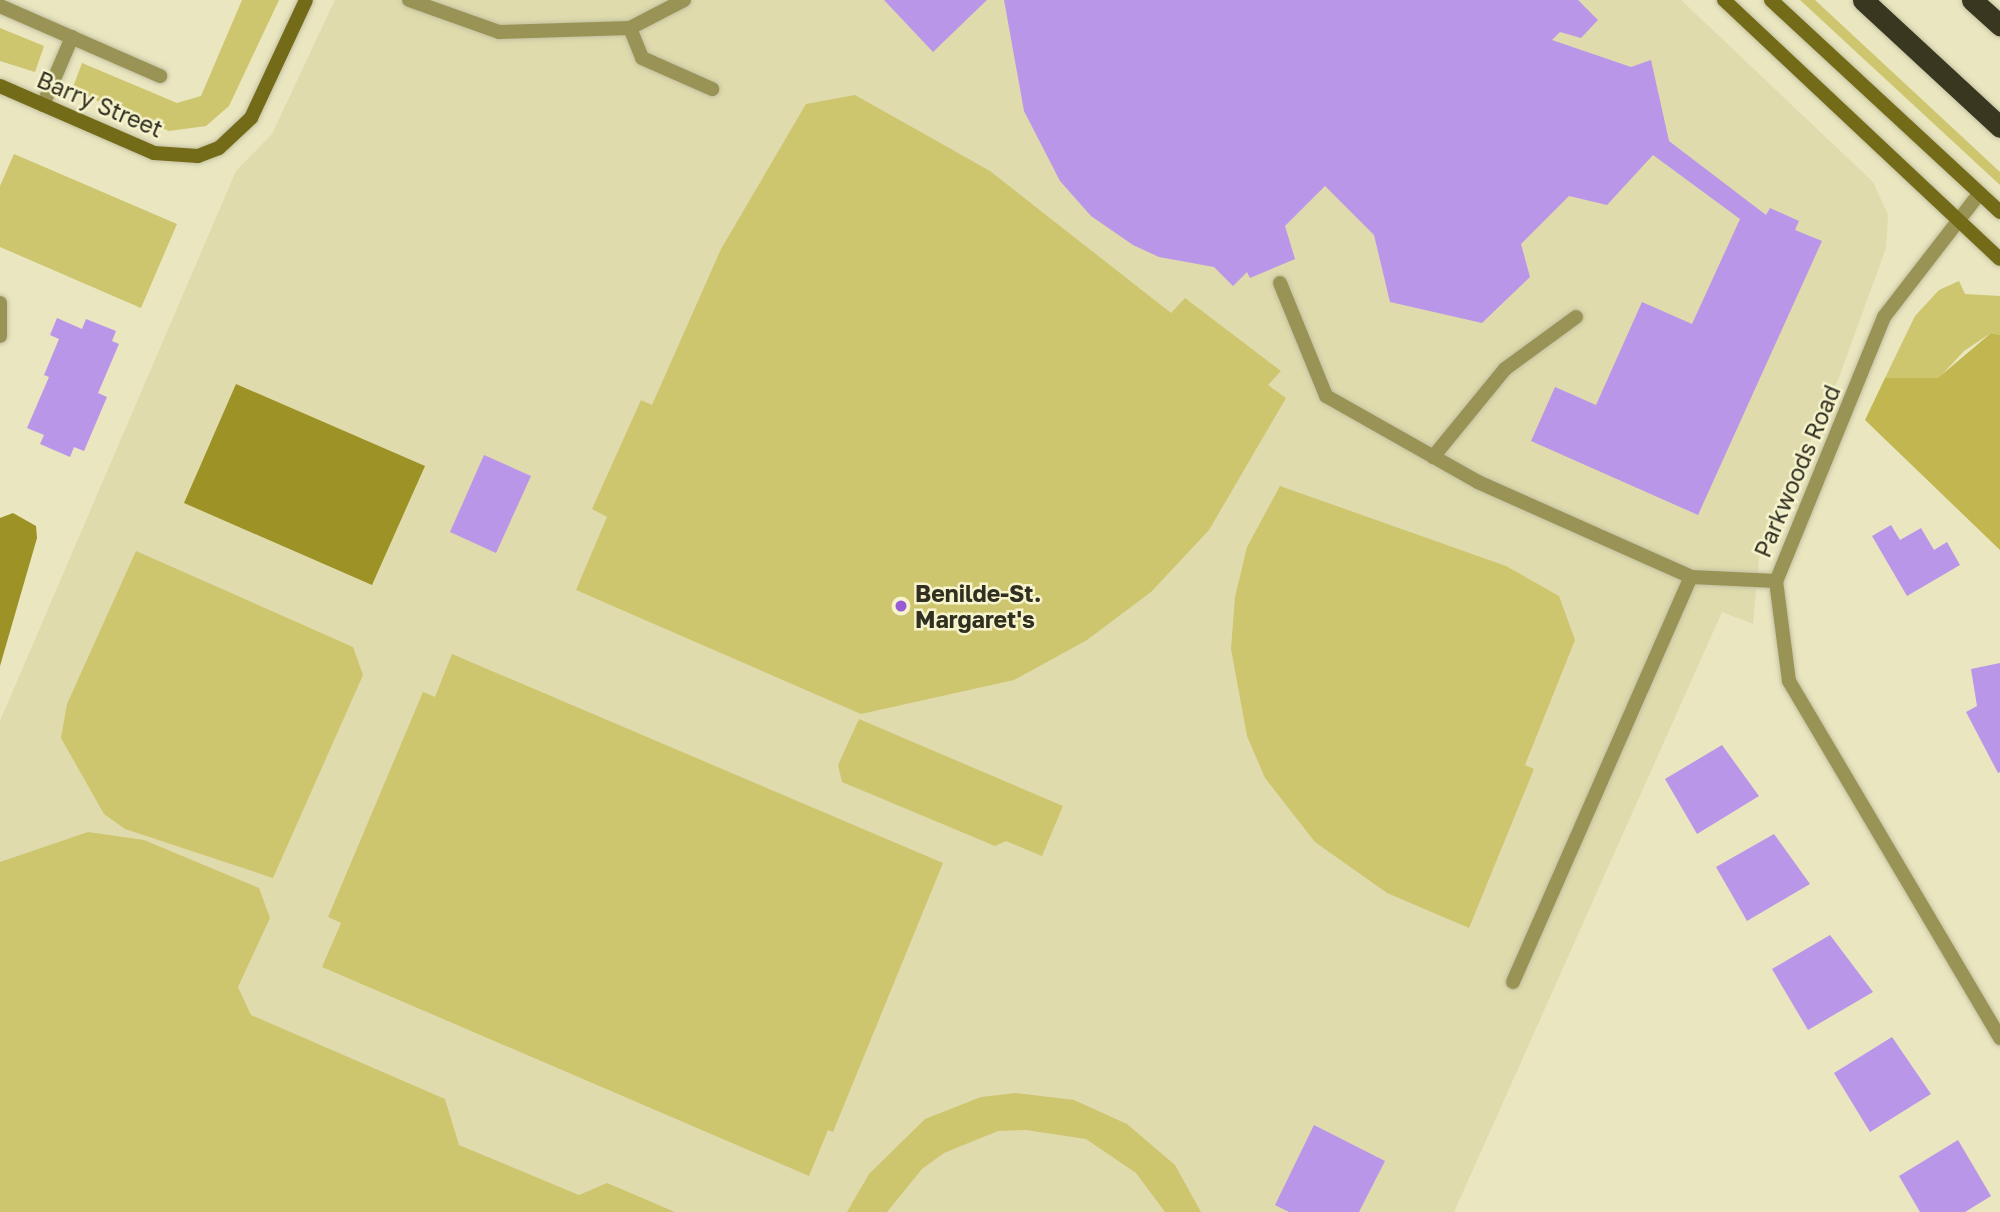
<!DOCTYPE html>
<html>
<head>
<meta charset="utf-8">
<style>
  body { margin:0 }
  #map { position:relative; width:2000px; height:1212px; overflow:hidden; background:#e9e6c0; font-family:"Golos Text",sans-serif }
  div>[style] { position:absolute }
  .built>* { inset:0; background:#dfdbad }
  .green>* { inset:0; background:#cec56f }
  .forest>* { inset:0; background:#c1b650 }
  .water>* { inset:0; background:#9d9226 }
  .building>* { inset:0; background:#ba96e9 }
  .roads { filter:drop-shadow(0 0 2px #c4c1a0) drop-shadow(0 0 2px #c4c1a0) }
  .lane>* { height:14px; margin:-7px; padding:0 7px; transform-origin:7px; border-radius:7px; background:#999356 }
  .street>* { height:14px; margin:-7px; padding:0 7px; transform-origin:7px; border-radius:7px; background:#999356 }
  .secondary>* { height:14px; margin:-7px; padding:0 7px; transform-origin:7px; border-radius:7px; background:#736b18 }
  .highway>* { height:21px; margin:-10.5px; padding:0 10.5px; transform-origin:10.5px; border-radius:10.5px; background:#393720 }
  .dots>* { width:19px; height:19px; translate:-50% -50%; box-sizing:border-box; border:4px solid #f6f3cd; border-radius:50% }
  span { translate:-50% -50%; white-space:nowrap; text-align:center; line-height:1.15; -webkit-text-stroke:5px #f6f3cd; paint-order:stroke }
  .street-label { font-size:23px; color:#302f20 }
  .poi-label { font-size:23px; color:#302f20; font-weight:700 }
  .left { translate:0 -50%; text-align:left }
</style>
</head>
<body>
<div id="map">
  <div class="built">
    <div style="clip-path:polygon(335px 0,1681px 0,1873px 182px,1888px 215px,1886px 248px,1839px 377px,1759px 558px,1753px 624px,1722px 612px,1454px 1212px,0 1212px,0 721px,236px 171px,272px 134px)"></div>
  </div>
  <div class="green">
    <div style="clip-path:polygon(242px 0,279px 0,229px 106px,206px 126px,169px 131px,72px 90px,82px 63px,177px 103px,201px 96px)"></div>
    <div style="clip-path:polygon(1800px 0,1815px 0,2000px 172px,2000px 185px)"></div>
    <div style="clip-path:polygon(0 28px,44px 46px,35px 72px,0 61px)"></div>
    <div style="clip-path:polygon(855px 95px,990px 171px,1171px 313px,1185px 298px,1281px 371px,1268px 385px,1286px 398px,1209px 530px,1151px 592px,1087px 640px,1014px 680px,861px 714px,576px 590px,607px 517px,592px 509px,641px 400px,652px 405px,721px 249px,806px 104px)"></div>
    <div style="clip-path:polygon(14px 154px,177px 224px,141px 308px,0 247px,0 186px)"></div>
    <div style="clip-path:polygon(1959px 281px,1965px 294px,2000px 296px,2000px 335px,1991px 333px,1964px 351px,1938px 379px,1885px 378px,1915px 316px,1939px 290px)"></div>
    <div style="clip-path:polygon(1280px 486px,1506px 566px,1559px 596px,1575px 640px,1525px 765px,1534px 769px,1469px 928px,1387px 893px,1315px 842px,1265px 778px,1247px 736px,1231px 649px,1235px 597px,1247px 547px)"></div>
    <div style="clip-path:polygon(136px 551px,353px 647px,363px 675px,273px 878px,125px 829px,104px 814px,61px 738px,67px 704px)"></div>
    <div style="clip-path:polygon(452px 654px,943px 863px,833px 1132px,828px 1130px,809px 1176px,322px 967px,341px 923px,328px 917px,423px 692px,435px 697px)"></div>
    <div style="clip-path:polygon(859px 719px,1063px 806px,1042px 856px,1006px 841px,995px 846px,842px 782px,838px 765px)"></div>
    <div style="clip-path:polygon(88px 832px,144px 840px,259px 888px,270px 918px,238px 987px,251px 1015px,445px 1099px,459px 1145px,579px 1195px,607px 1183px,675px 1212px,0 1212px,0 862px)"></div>
    <div style="clip-path:polygon(1016px 1093px,1074px 1100px,1127px 1124px,1175px 1165px,1201px 1212px,1165px 1212px,1136px 1173px,1086px 1139px,1026px 1130px,998px 1131px,944px 1153px,922px 1169px,887px 1212px,847px 1212px,869px 1174px,925px 1119px,981px 1097px)"></div>
  </div>
  <div class="forest">
    <div style="clip-path:polygon(1991px 333px,2000px 335px,2000px 550px,1865px 420px,1885px 378px,1938px 378px)"></div>
  </div>
  <div class="water">
    <div style="clip-path:polygon(236px 384px,425px 466px,372px 585px,184px 503px)"></div>
    <div style="clip-path:polygon(13px 513px,36px 526px,37px 538px,0 666px,0 518px)"></div>
  </div>
  <div class="building">
    <div style="clip-path:polygon(884px 0,987px 0,933px 52px)"></div>
    <div style="clip-path:polygon(1004px 0,1578px 0,1598px 20px,1581px 38px,1560px 32px,1552px 40px,1631px 67px,1651px 60px,1669px 141px,1766px 215px,1770px 208px,1799px 221px,1795px 230px,1822px 241px,1698px 515px,1531px 441px,1555px 387px,1596px 405px,1642px 302px,1692px 324px,1740px 219px,1653px 155px,1607px 205px,1569px 196px,1521px 244px,1530px 277px,1482px 323px,1390px 302px,1374px 235px,1325px 186px,1285px 226px,1295px 259px,1250px 278px,1247px 272px,1233px 286px,1214px 267px,1159px 257px,1133px 245px,1091px 216px,1060px 181px,1024px 111px)"></div>
    <div style="clip-path:polygon(57px 318px,82px 329px,86px 319px,116px 331px,112px 341px,119px 344px,98px 393px,107px 397px,84px 451px,74px 447px,70px 457px,40px 444px,44px 435px,27px 428px,49px 377px,44px 375px,59px 339px,50px 335px)"></div>
    <div style="clip-path:polygon(484px 455px,531px 476px,496px 553px,450px 532px)"></div>
    <div style="clip-path:polygon(1891px 525px,1900px 540px,1921px 528px,1934px 550px,1947px 542px,1960px 565px,1907px 596px,1872px 536px)"></div>
    <div style="clip-path:polygon(2000px 663px,2000px 772px,1998px 773px,1966px 712px,1977px 706px,1971px 669px)"></div>
    <div style="clip-path:polygon(1722px 745px,1759px 796px,1697px 834px,1665px 779px)"></div>
    <div style="clip-path:polygon(1774px 834px,1810px 884px,1747px 921px,1716px 867px)"></div>
    <div style="clip-path:polygon(1830px 935px,1873px 992px,1808px 1030px,1772px 969px)"></div>
    <div style="clip-path:polygon(1892px 1037px,1931px 1094px,1870px 1132px,1834px 1073px)"></div>
    <div style="clip-path:polygon(1314px 1125px,1385px 1161px,1359px 1212px,1289px 1212px,1275px 1205px)"></div>
    <div style="clip-path:polygon(1958px 1140px,1991px 1196px,1965px 1212px,1920px 1212px,1899px 1176px)"></div>
  </div>
  <div class="roads">
    <div class="lane">
      <div style="left:409px;top:0;width:96px;rotate:19.6deg"></div>
      <div style="left:499px;top:32px;width:131px;rotate:-1.7deg"></div>
      <div style="left:630px;top:28px;width:61px;rotate:-27.4deg"></div>
      <div style="left:0;top:6px;width:175px;rotate:23.6deg"></div>
      <div style="left:630px;top:28px;width:32px;rotate:68deg"></div>
      <div style="left:642px;top:58px;width:77px;rotate:23.9deg"></div>
      <div style="left:43px;top:105px;width:74px;rotate:-66.9deg"></div>
      <div style="left:1280px;top:283px;width:122px;rotate:67.8deg"></div>
      <div style="left:1326px;top:396px;width:175px;rotate:29.5deg"></div>
      <div style="left:1478px;top:482px;width:233px;rotate:24deg"></div>
      <div style="left:1691px;top:577px;width:85px;rotate:2.7deg"></div>
      <div style="left:1433px;top:457px;width:114px;rotate:-50.7deg"></div>
      <div style="left:1505px;top:369px;width:88px;rotate:-36.2deg"></div>
      <div style="left:1513px;top:982px;width:442px;rotate:-66.3deg"></div>
    </div>
    <div class="street">
      <div style="left:1979px;top:194px;width:155px;rotate:127.7deg"></div>
      <div style="left:1884px;top:317px;width:285px;rotate:112.2deg"></div>
      <div style="left:1776px;top:581px;width:101px;rotate:82.6deg"></div>
      <div style="left:1789px;top:681px;width:415px;rotate:59.4deg"></div>
      <div style="left:0;top:303px;width:33px;rotate:90deg"></div>
    </div>
    <div class="secondary">
      <div style="left:1724px;top:0;width:378px;rotate:43.2deg"></div>
      <div style="left:1771px;top:0;width:312px;rotate:42.8deg"></div>
      <div style="left:0;top:86px;width:168px;rotate:23.5deg"></div>
      <div style="left:154px;top:153px;width:44px;rotate:3.9deg"></div>
      <div style="left:198px;top:156px;width:22px;rotate:-21deg"></div>
      <div style="left:219px;top:148px;width:44px;rotate:-43.2deg"></div>
      <div style="left:251px;top:118px;width:130px;rotate:-65deg"></div>
    </div>
    <div class="highway">
      <div style="left:1863px;top:0;width:187px;rotate:42.8deg"></div>
      <div style="left:1972px;top:0;width:38px;rotate:42deg"></div>
    </div>
  </div>
  <div class="dots">
    <div style="left:901px;top:606px;background:#965dd5"></div>
  </div>
  <div class="street-label">
    <span style="left:100px;top:104px;rotate:23deg">Barry Street</span>
    <span style="left:1797px;top:471px;rotate:-67deg">Parkwoods Road</span>
  </div>
  <div class="poi-label">
    <span class="left" style="left:915px;top:606px">Benilde-St.<br>Margaret's</span>
  </div>
</div>
</body>
</html>
